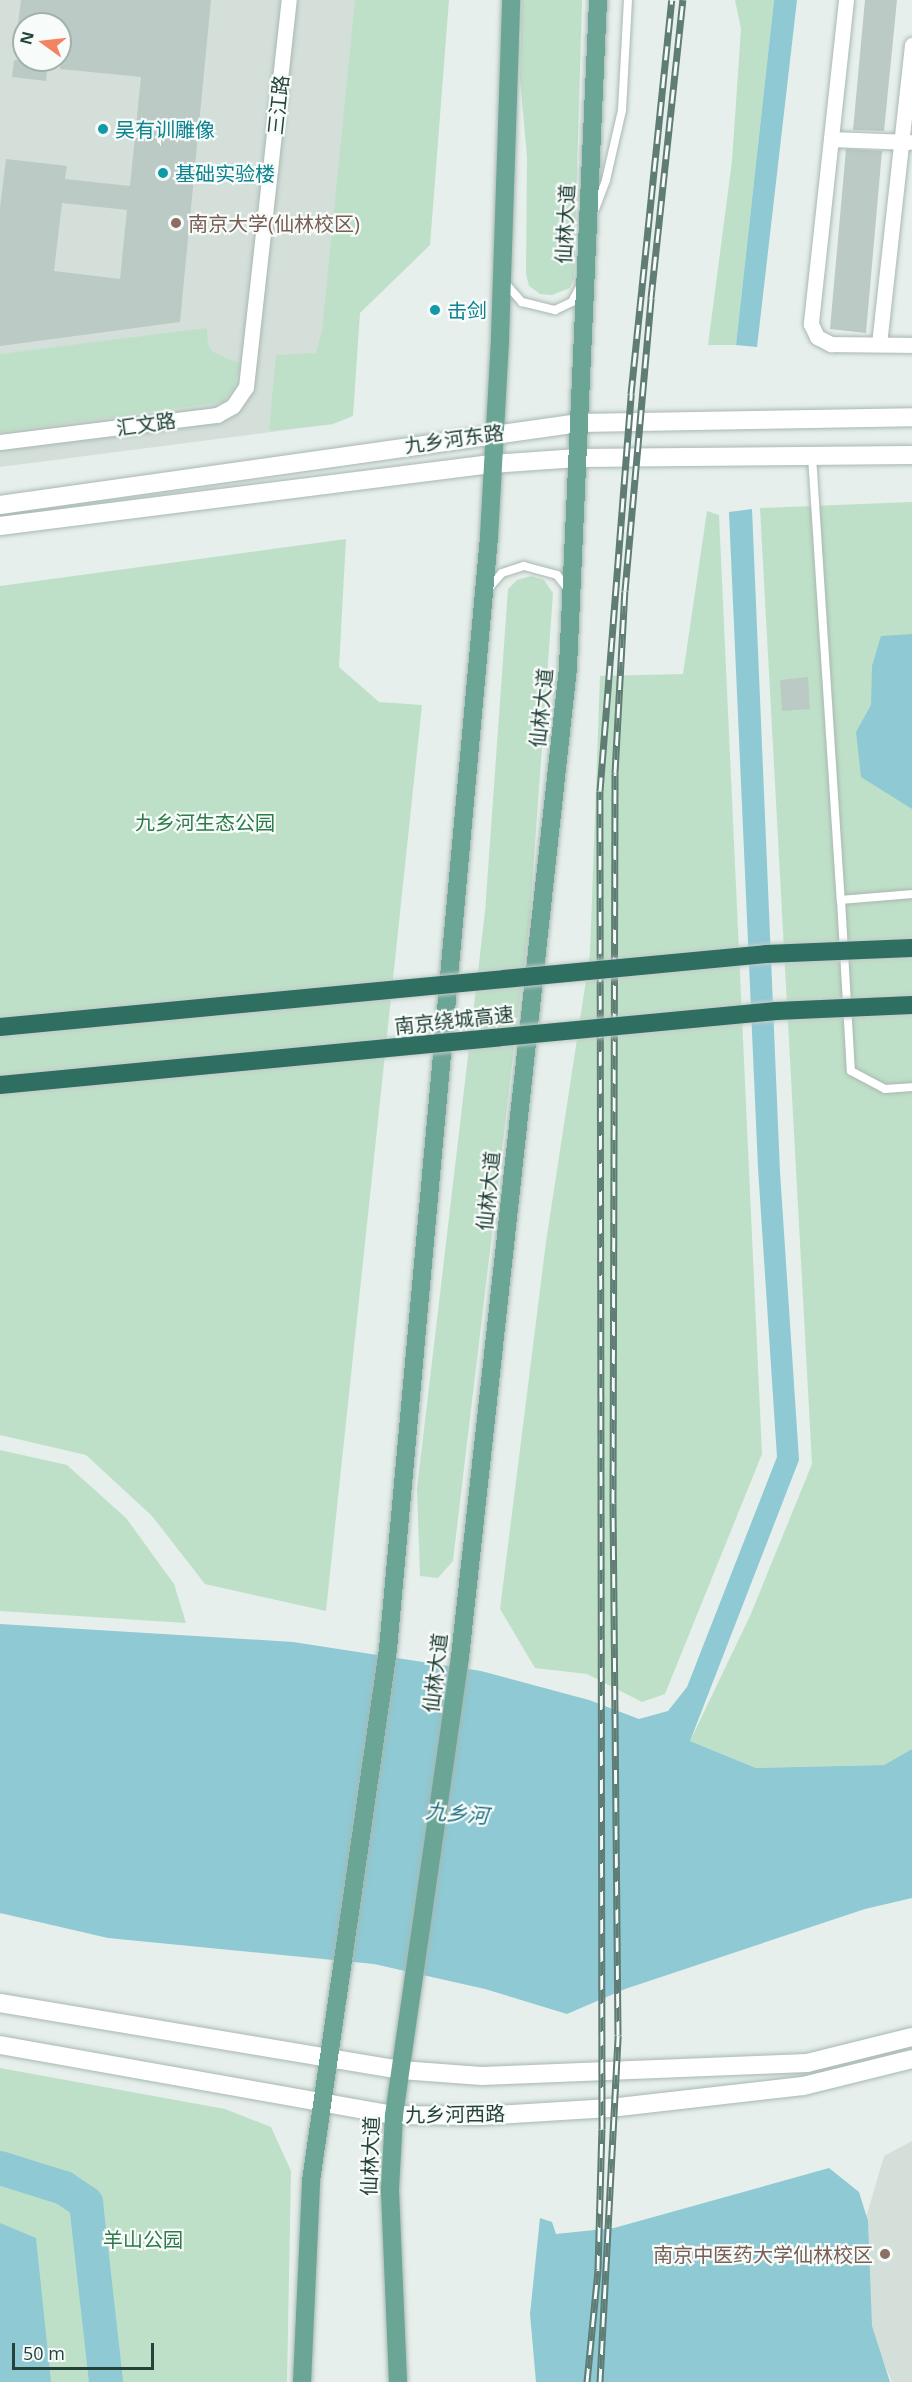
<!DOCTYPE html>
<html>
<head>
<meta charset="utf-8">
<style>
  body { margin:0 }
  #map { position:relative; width:912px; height:2382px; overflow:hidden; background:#e6efeb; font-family:"Open Sans","Noto Sans SC",sans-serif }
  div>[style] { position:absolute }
  .built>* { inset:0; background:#d4dfda }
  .green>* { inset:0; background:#bfe0c8 }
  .water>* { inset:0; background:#8ec9d4 }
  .river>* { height:34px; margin:-17px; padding:0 17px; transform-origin:17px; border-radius:17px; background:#8ec9d4 }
  .building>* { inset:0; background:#bbcac4 }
  .roads { filter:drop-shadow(0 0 2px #a8b8b2) drop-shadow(0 0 2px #a8b8b2) }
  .lane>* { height:8px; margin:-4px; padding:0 4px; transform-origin:4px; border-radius:4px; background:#fff }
  .street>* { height:15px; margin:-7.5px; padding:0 7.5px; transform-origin:7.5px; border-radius:7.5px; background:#fff }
  .secondary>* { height:18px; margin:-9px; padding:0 9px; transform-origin:9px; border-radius:9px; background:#fff }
  .primary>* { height:18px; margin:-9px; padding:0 9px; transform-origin:9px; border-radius:9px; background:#6aa596 }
  .rail>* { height:7px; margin-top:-3.5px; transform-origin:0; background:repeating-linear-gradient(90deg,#f7fbf9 0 14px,#5f7d75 0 28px); box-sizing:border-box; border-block:2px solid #5f7d75 }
  .bridges { filter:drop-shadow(0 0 2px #c2cac8) drop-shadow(0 0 2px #c2cac8) }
  .highway-bridge>* { height:18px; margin:-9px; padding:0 9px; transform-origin:9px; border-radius:9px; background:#2f6f62 }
  .dots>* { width:16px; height:16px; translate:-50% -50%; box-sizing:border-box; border:3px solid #f7fbf9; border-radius:50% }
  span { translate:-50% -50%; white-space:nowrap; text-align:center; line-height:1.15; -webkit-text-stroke:4.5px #f7fbf9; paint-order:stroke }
  .street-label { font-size:20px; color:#24423a }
  .culture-label { font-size:20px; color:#0d838f }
  .left { translate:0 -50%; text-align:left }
  .education-label { font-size:20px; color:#785e54 }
  .right { translate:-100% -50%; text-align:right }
  .park-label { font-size:20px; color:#2d7a4b }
  .water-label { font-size:21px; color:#1c6f80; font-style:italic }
  .north { position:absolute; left:12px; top:12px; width:60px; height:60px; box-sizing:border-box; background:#f7fbf9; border:2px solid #a3b1ad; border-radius:50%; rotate:285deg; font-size:16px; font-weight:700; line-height:24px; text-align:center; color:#24423a }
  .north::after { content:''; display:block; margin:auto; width:21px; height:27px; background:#f4845f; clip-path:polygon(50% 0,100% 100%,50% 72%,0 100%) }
  .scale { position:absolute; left:12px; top:2343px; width:142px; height:27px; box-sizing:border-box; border:3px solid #24423a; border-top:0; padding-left:8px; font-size:18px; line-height:21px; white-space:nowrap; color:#24423a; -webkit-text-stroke:4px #f7fbf9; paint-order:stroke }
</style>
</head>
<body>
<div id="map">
  <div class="built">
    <div style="clip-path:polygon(evenodd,0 0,373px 0,333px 424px,0 467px,0 0,24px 24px,60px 24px,60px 60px,24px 60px,24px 24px)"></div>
    <div style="clip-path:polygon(912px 2141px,912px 2382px,892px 2382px,873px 2338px,858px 2245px,884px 2156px)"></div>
  </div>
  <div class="green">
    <div style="clip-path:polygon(355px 0,449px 0,430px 245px,360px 313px,353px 416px,333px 424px,269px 431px,276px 355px,316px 353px,322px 330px)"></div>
    <div style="clip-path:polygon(522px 0,582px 0,574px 278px,570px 288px,552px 295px,540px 294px,529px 286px,526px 274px,527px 157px,520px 79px)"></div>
    <div style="clip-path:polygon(735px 0,774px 0,736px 345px,708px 345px,732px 161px,741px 29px)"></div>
    <div style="clip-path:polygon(207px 328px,208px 344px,213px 352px,240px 364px,234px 388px,223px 402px,0 432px,0 354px)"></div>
    <div style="clip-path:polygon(912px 502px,912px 1749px,884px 1765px,756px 1768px,690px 1741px,750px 1616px,812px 1464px,760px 508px)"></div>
    <div style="clip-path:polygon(707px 511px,719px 515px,762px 1454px,665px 1694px,642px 1702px,587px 1674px,535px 1668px,500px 1609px,546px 1242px,590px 954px,600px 676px,683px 674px)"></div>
    <div style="clip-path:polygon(346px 539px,339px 667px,379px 702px,422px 705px,326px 1611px,205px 1584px,152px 1516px,86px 1455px,0 1435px,0 586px)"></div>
    <div style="clip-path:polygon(531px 576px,544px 580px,553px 593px,530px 914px,453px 1561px,438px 1578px,420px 1576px,417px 1489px,485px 912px,508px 589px,517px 580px)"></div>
    <div style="clip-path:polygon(0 1450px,67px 1465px,126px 1518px,174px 1584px,186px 1623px,0 1611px)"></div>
    <div style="clip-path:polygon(0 2068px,225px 2109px,271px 2127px,291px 2171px,287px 2382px,0 2382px)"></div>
  </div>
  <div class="water">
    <div style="clip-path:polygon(774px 0,797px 0,757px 347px,736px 345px)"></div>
    <div style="clip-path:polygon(752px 509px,780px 1172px,799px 1460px,690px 1741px,756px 1768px,884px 1765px,912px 1749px,912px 1898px,865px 1909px,625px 1989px,567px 2014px,485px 1989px,374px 1964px,108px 1938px,0 1913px,0 1624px,293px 1642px,481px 1671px,589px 1700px,639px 1719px,668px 1711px,687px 1687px,777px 1457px,758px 1168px,729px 512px)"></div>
    <div style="clip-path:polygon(912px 634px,912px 809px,861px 777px,856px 732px,871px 705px,872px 666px,881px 636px)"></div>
    <div style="clip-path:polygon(829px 2168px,859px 2192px,868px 2221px,872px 2326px,890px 2382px,536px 2382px,530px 2314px,540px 2218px,552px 2222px,556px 2234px,614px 2228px)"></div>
    <div style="clip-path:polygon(0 2223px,36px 2238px,51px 2382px,0 2382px)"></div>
  </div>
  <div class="river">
    <div style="left:0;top:2168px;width:67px;rotate:17.4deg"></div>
    <div style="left:64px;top:2188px;width:27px;rotate:34deg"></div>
    <div style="left:86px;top:2203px;width:180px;rotate:83.6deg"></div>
  </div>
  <div class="building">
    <div style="clip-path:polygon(evenodd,21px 0,211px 0,180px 322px,0 346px,0 208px,6px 159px,67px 166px,65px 179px,130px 186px,141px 77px,60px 69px,60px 24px,18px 24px,21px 0,62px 203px,127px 210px,120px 279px,54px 271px,62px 203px)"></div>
    <div style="clip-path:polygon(865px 0,897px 0,884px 131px,853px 130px)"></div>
    <div style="clip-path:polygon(14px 60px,48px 60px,46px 81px,12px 77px)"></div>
    <div style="clip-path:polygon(846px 149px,882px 151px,866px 333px,830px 329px)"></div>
    <div style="clip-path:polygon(808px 677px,810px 709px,782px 711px,780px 680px)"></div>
  </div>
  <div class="roads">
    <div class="lane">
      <div style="left:595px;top:209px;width:31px;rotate:-69deg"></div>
      <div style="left:606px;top:180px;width:72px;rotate:-77.1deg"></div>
      <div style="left:622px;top:110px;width:110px;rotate:-86.9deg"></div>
      <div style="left:507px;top:285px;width:23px;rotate:49deg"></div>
      <div style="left:522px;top:302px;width:34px;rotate:14deg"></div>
      <div style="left:555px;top:310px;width:19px;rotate:-25deg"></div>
      <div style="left:572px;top:302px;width:17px;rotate:-62deg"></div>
      <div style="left:812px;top:456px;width:445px;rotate:86.3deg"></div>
      <div style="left:841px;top:900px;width:71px;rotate:-4.8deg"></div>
      <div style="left:488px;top:589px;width:21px;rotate:-49deg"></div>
      <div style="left:502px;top:573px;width:23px;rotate:-18deg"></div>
      <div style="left:524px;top:566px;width:34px;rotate:15deg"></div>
      <div style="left:557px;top:575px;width:16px;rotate:52deg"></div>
      <div style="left:841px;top:900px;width:171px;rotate:86.7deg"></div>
      <div style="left:851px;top:1071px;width:38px;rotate:28deg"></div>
      <div style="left:885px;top:1089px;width:27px;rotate:-4deg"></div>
    </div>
    <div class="street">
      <div style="left:846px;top:0;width:326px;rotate:96.2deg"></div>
      <div style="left:811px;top:324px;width:14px;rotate:65deg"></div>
      <div style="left:817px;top:337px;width:16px;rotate:27deg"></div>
      <div style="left:831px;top:344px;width:81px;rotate:0.7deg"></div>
      <div style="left:831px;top:139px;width:78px;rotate:2.2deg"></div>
      <div style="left:879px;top:344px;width:301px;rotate:-83.7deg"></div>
      <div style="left:0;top:442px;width:219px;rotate:-7.1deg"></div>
      <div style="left:217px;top:415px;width:18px;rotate:-29deg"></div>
      <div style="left:233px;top:406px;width:23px;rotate:-56deg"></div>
      <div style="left:246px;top:387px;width:389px;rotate:-83.7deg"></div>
    </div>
    <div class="secondary">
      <div style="left:0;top:505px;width:585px;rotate:-8.06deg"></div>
      <div style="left:579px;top:423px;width:333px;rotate:-1deg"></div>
      <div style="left:0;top:526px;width:497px;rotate:-7.2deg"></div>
      <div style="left:493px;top:464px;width:85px;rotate:-4deg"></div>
      <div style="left:578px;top:458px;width:334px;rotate:-0.5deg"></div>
      <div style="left:0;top:2003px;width:407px;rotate:9.5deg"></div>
      <div style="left:401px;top:2070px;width:81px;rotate:4.2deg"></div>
      <div style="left:482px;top:2076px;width:325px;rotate:-2.3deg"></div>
      <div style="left:807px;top:2063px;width:108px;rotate:-13.9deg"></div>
      <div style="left:0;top:2045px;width:400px;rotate:10.1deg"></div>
      <div style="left:394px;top:2115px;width:86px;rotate:0.7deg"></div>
      <div style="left:480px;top:2116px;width:130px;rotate:-3.5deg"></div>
      <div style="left:610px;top:2108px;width:194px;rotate:-6.5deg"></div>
      <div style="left:803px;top:2086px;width:112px;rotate:-13.9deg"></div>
    </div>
    <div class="primary">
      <div style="left:302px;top:2382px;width:201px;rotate:-87.4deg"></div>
      <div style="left:311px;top:2181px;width:538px;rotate:-81.76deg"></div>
      <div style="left:388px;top:1649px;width:1117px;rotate:-84.81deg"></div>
      <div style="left:489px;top:537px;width:199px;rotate:-86.8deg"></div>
      <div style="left:500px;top:338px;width:338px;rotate:-88.1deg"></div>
      <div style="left:398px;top:2382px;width:193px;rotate:-92.4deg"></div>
      <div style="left:390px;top:2189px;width:74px;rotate:-86.9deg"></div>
      <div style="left:394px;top:2115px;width:463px;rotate:-81.8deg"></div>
      <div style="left:460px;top:1657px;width:996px;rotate:-83.77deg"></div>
      <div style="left:568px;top:667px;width:668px;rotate:-87.42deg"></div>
    </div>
  </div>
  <div class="rail">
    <div style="left:587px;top:2382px;width:114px;rotate:-84.4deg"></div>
    <div style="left:598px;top:2269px;width:140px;rotate:-88.4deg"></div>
    <div style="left:602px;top:2129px;width:1338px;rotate:-90.09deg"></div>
    <div style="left:600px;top:791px;width:398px;rotate:-85.5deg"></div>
    <div style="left:631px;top:394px;width:396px;rotate:-84.1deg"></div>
    <div style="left:600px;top:2382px;width:347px;rotate:-87deg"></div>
    <div style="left:618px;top:2035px;width:532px;rotate:-90.54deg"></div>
    <div style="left:613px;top:1503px;width:730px;rotate:-89.84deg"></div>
    <div style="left:615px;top:773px;width:182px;rotate:-86.9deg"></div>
    <div style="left:625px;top:591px;width:294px;rotate:-84.9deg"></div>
    <div style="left:651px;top:298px;width:300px;rotate:-83.9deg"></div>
  </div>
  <div class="bridges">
    <div class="highway-bridge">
      <div style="left:0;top:1027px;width:769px;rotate:-5.44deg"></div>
      <div style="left:766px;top:954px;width:146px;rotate:-2.4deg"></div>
      <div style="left:0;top:1085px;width:780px;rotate:-5.45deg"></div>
      <div style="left:776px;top:1011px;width:136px;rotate:-2.5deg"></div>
    </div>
  </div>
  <div class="dots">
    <div style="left:103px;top:129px;background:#0f9aa8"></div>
    <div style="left:163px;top:173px;background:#0f9aa8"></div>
    <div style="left:176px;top:223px;background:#8d6e63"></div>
    <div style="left:435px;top:310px;background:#0f9aa8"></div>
    <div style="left:885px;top:2254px;background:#8d6e63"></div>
  </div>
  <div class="street-label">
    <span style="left:278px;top:105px;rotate:-84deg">三江路</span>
    <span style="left:565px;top:224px;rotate:-87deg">仙林大道</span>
    <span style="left:146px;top:424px;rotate:-8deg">汇文路</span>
    <span style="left:454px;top:439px;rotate:-8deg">九乡河东路</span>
    <span style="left:541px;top:708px;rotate:-84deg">仙林大道</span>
    <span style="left:454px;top:1020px;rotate:-6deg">南京绕城高速</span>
    <span style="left:488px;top:1191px;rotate:-84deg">仙林大道</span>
    <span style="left:435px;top:1673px;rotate:-83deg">仙林大道</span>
    <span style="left:455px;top:2114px;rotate:-1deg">九乡河西路</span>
    <span style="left:370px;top:2156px;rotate:-88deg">仙林大道</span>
  </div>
  <div class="culture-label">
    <span class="left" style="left:115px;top:129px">吴有训雕像</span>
    <span class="left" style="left:175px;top:173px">基础实验楼</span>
    <span class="left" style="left:447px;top:310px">击剑</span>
  </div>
  <div class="education-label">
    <span class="left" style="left:188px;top:223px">南京大学(仙林校区)</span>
    <span class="right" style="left:873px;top:2254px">南京中医药大学仙林校区</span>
  </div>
  <div class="park-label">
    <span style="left:205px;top:822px">九乡河生态公园</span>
    <span style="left:143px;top:2239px">羊山公园</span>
  </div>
  <div class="water-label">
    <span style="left:457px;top:1813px;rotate:5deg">九乡河</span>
  </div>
  <div class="north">N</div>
  <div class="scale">50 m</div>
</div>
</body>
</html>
